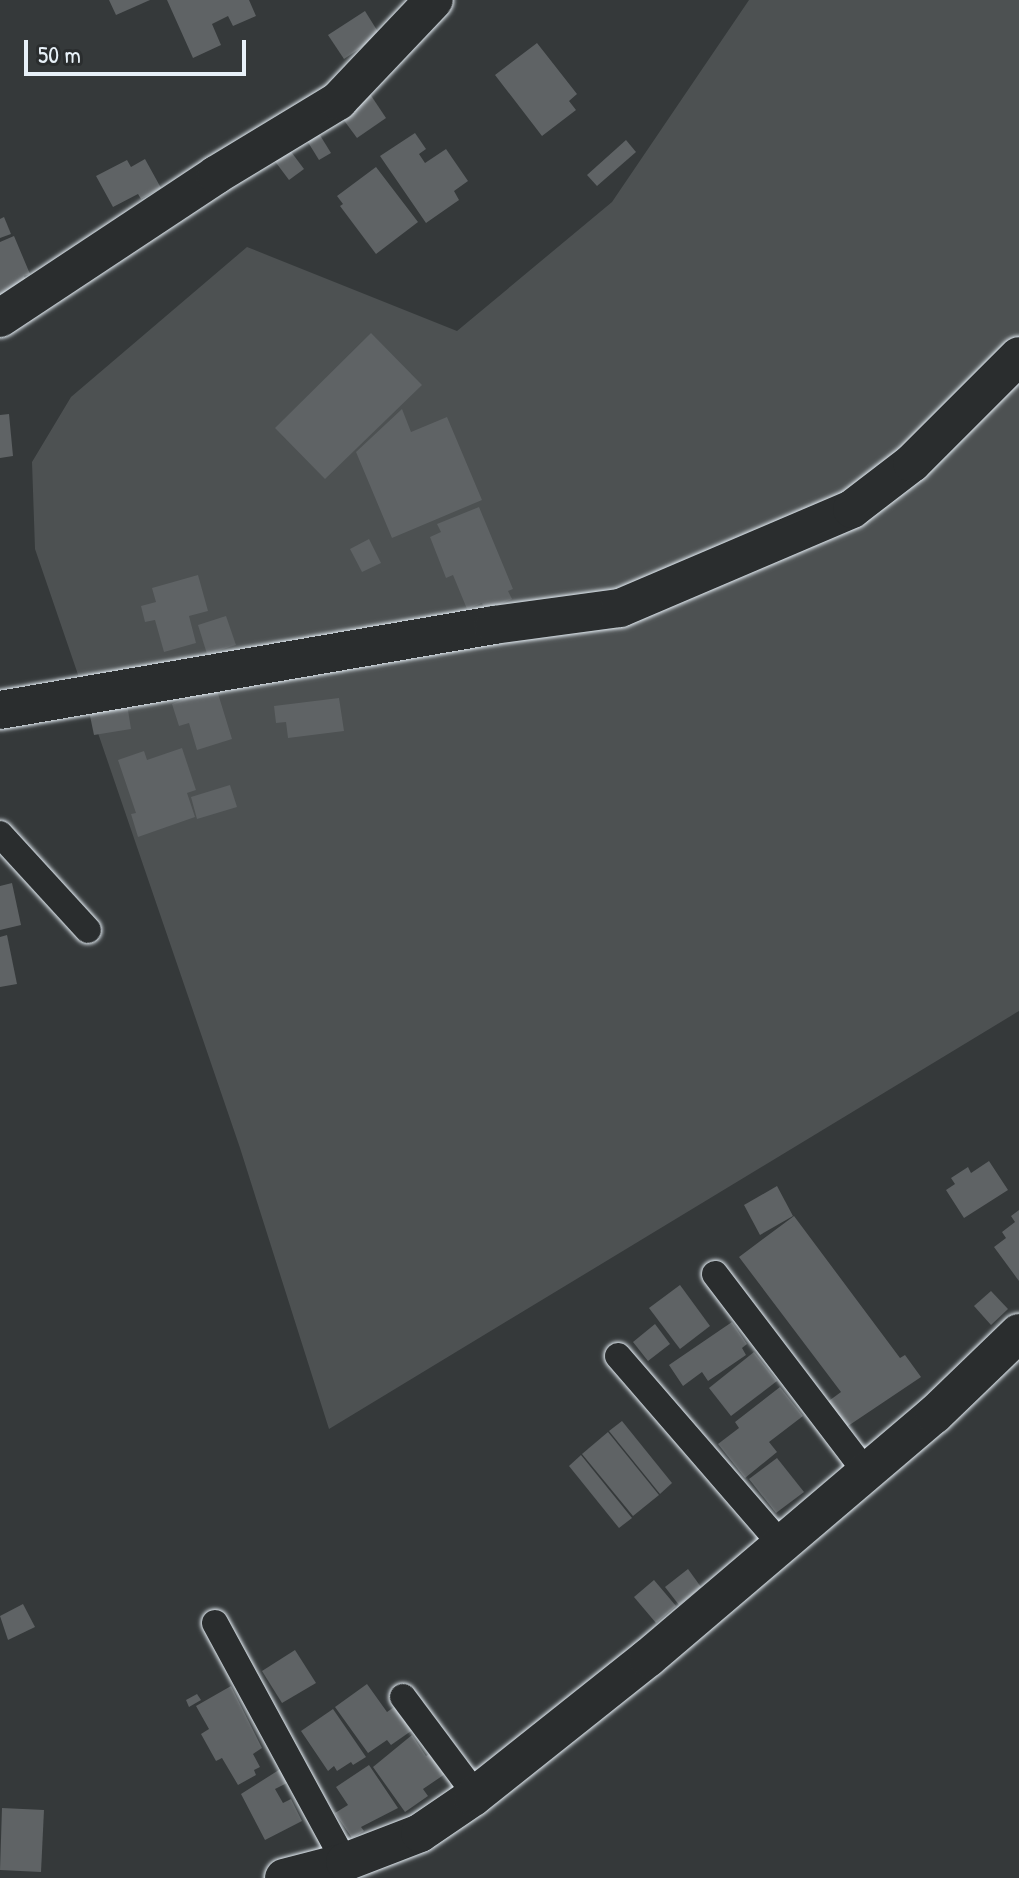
<!DOCTYPE html>
<html>
<head>
<meta charset="utf-8">
<style>
  body { margin:0 }
  #map { position:relative; width:1019px; height:1878px; overflow:hidden; background:#35393a; font-family:"Patrick Hand",sans-serif }
  div>[style] { position:absolute }
  .green>* { inset:0; background:#4d5152 }
  .building>* { inset:0; background:#5f6365 }
  .roads { filter:drop-shadow(0 0 2px #e8f1f8) drop-shadow(0 0 2px #e8f1f8) }
  .street>* { height:26px; margin:-13px; padding:0 13px; transform-origin:13px; border-radius:13px; background:#2a2d2e }
  .secondary>* { height:38px; margin:-19px; padding:0 19px; transform-origin:19px; border-radius:19px; background:#2a2d2e }
  span { translate:-50% -50%; white-space:nowrap; text-align:center; line-height:1.15; -webkit-text-stroke:8px #2a2d2e; paint-order:stroke }
  .scale { position:absolute; left:24px; top:40px; width:222px; height:36px; box-sizing:border-box; border:4px solid #e8f1f8; border-top:0; padding-left:10px; font-size:24px; line-height:28px; white-space:nowrap; color:#e8f1f8; -webkit-text-stroke:6px #2a2d2e; paint-order:stroke }
</style>
</head>
<body>
<div id="map">
  <div class="green">
    <div style="clip-path:polygon(749px 0,1019px 0,1019px 1011px,329px 1429px,240px 1148px,35px 549px,32px 462px,71px 397px,247px 247px,457px 331px,612px 202px)"></div>
  </div>
  <div class="building">
    <div style="clip-path:polygon(109px 0,150px 0,116px 15px)"></div>
    <div style="clip-path:polygon(167px 0,249px 0,256px 16px,233px 26px,228px 16px,212px 24px,221px 45px,193px 58px)"></div>
    <div style="clip-path:polygon(365px 11px,380px 35px,344px 59px,328px 35px)"></div>
    <div style="clip-path:polygon(537px 43px,577px 94px,569px 101px,576px 110px,542px 136px,495px 75px)"></div>
    <div style="clip-path:polygon(370px 94px,386px 118px,357px 138px,340px 115px)"></div>
    <div style="clip-path:polygon(318px 132px,331px 153px,319px 160px,306px 139px)"></div>
    <div style="clip-path:polygon(415px 133px,426px 149px,419px 154px,425px 163px,446px 149px,468px 181px,454px 191px,459px 200px,426px 223px,380px 156px)"></div>
    <div style="clip-path:polygon(626px 140px,636px 152px,597px 186px,587px 175px)"></div>
    <div style="clip-path:polygon(289px 149px,304px 169px,289px 180px,274px 160px)"></div>
    <div style="clip-path:polygon(145px 159px,161px 188px,141px 199px,138px 194px,113px 207px,96px 176px,127px 160px,131px 167px)"></div>
    <div style="clip-path:polygon(376px 167px,418px 222px,376px 254px,340px 206px,343px 204px,337px 196px)"></div>
    <div style="clip-path:polygon(4px 217px,11px 234px,0 238px,0 219px)"></div>
    <div style="clip-path:polygon(14px 236px,30px 274px,24px 276px,28px 285px,0 297px,0 242px)"></div>
    <div style="clip-path:polygon(371px 333px,422px 385px,325px 479px,275px 428px)"></div>
    <div style="clip-path:polygon(402px 409px,411px 432px,447px 417px,482px 500px,392px 538px,356px 452px)"></div>
    <div style="clip-path:polygon(9px 414px,13px 456px,0 458px,0 415px)"></div>
    <div style="clip-path:polygon(479px 507px,513px 589px,508px 591px,512px 599px,485px 610px,482px 603px,467px 609px,453px 575px,446px 578px,430px 537px,441px 532px,437px 524px)"></div>
    <div style="clip-path:polygon(369px 539px,381px 563px,362px 572px,350px 549px)"></div>
    <div style="clip-path:polygon(198px 575px,208px 611px,189px 616px,196px 643px,164px 652px,155px 620px,145px 622px,141px 606px,156px 602px,152px 588px)"></div>
    <div style="clip-path:polygon(226px 616px,236px 645px,207px 654px,198px 625px)"></div>
    <div style="clip-path:polygon(216px 687px,232px 739px,197px 750px,189px 723px,179px 726px,172px 704px)"></div>
    <div style="clip-path:polygon(339px 698px,344px 731px,288px 738px,286px 722px,276px 723px,274px 706px)"></div>
    <div style="clip-path:polygon(127px 704px,131px 729px,94px 735px,89px 711px)"></div>
    <div style="clip-path:polygon(182px 748px,196px 790px,187px 793px,195px 817px,138px 837px,131px 814px,136px 813px,118px 760px,144px 751px,147px 760px)"></div>
    <div style="clip-path:polygon(230px 785px,237px 807px,197px 819px,191px 797px)"></div>
    <div style="clip-path:polygon(12px 883px,21px 925px,0 930px,0 886px)"></div>
    <div style="clip-path:polygon(7px 935px,17px 984px,0 987px,0 937px)"></div>
    <div style="clip-path:polygon(989px 1161px,1008px 1190px,964px 1218px,946px 1190px,955px 1184px,951px 1178px,968px 1167px,971px 1173px)"></div>
    <div style="clip-path:polygon(777px 1186px,793px 1216px,760px 1235px,744px 1205px)"></div>
    <div style="clip-path:polygon(1019px 1210px,1019px 1281px,994px 1247px,1006px 1238px,1002px 1232px,1015px 1222px,1011px 1216px)"></div>
    <div style="clip-path:polygon(794px 1216px,900px 1358px,905px 1355px,921px 1377px,845px 1428px,826px 1403px,841px 1392px,739px 1257px)"></div>
    <div style="clip-path:polygon(680px 1285px,710px 1326px,680px 1349px,649px 1308px)"></div>
    <div style="clip-path:polygon(991px 1291px,1008px 1309px,991px 1325px,974px 1306px)"></div>
    <div style="clip-path:polygon(732px 1322px,747px 1344px,742px 1348px,746px 1355px,708px 1381px,702px 1372px,683px 1386px,669px 1365px)"></div>
    <div style="clip-path:polygon(655px 1324px,670px 1344px,648px 1361px,633px 1342px)"></div>
    <div style="clip-path:polygon(754px 1352px,777px 1381px,731px 1416px,709px 1388px)"></div>
    <div style="clip-path:polygon(780px 1387px,803px 1416px,769px 1442px,777px 1452px,745px 1478px,718px 1444px,739px 1428px,735px 1422px)"></div>
    <div style="clip-path:polygon(622px 1421px,672px 1483px,660px 1494px,609px 1431px)"></div>
    <div style="clip-path:polygon(608px 1432px,659px 1495px,633px 1516px,582px 1454px)"></div>
    <div style="clip-path:polygon(581px 1455px,632px 1518px,619px 1528px,569px 1466px)"></div>
    <div style="clip-path:polygon(777px 1458px,804px 1492px,776px 1513px,749px 1479px)"></div>
    <div style="clip-path:polygon(688px 1569px,701px 1587px,679px 1605px,665px 1587px)"></div>
    <div style="clip-path:polygon(654px 1580px,676px 1606px,656px 1623px,634px 1597px)"></div>
    <div style="clip-path:polygon(23px 1604px,35px 1627px,8px 1640px,0 1616px)"></div>
    <div style="clip-path:polygon(295px 1650px,316px 1683px,282px 1703px,262px 1671px)"></div>
    <div style="clip-path:polygon(367px 1684px,387px 1712px,397px 1705px,414px 1729px,391px 1745px,387px 1740px,368px 1753px,335px 1707px)"></div>
    <div style="clip-path:polygon(231px 1686px,262px 1748px,253px 1754px,260px 1767px,254px 1770px,256px 1775px,238px 1785px,222px 1758px,216px 1761px,201px 1734px,209px 1729px,196px 1706px)"></div>
    <div style="clip-path:polygon(197px 1694px,201px 1700px,189px 1707px,186px 1700px)"></div>
    <div style="clip-path:polygon(333px 1709px,366px 1757px,353px 1765px,351px 1762px,337px 1771px,334px 1766px,328px 1771px,301px 1731px)"></div>
    <div style="clip-path:polygon(412px 1735px,426px 1756px,434px 1751px,448px 1772px,423px 1789px,428px 1796px,405px 1812px,373px 1767px)"></div>
    <div style="clip-path:polygon(369px 1765px,398px 1808px,361px 1827px,364px 1831px,352px 1838px,335px 1813px,348px 1805px,336px 1787px)"></div>
    <div style="clip-path:polygon(282px 1768px,289px 1782px,275px 1789px,283px 1803px,291px 1799px,302px 1821px,265px 1840px,241px 1794px)"></div>
    <div style="clip-path:polygon(2px 1808px,44px 1810px,41px 1872px,0 1870px)"></div>
  </div>
  <div class="roads">
    <div class="street">
      <div style="left:0;top:834px;width:130px;rotate:47.5deg"></div>
      <div style="left:715px;top:1274px;width:249px;rotate:52.7deg"></div>
      <div style="left:618px;top:1356px;width:249px;rotate:49.1deg"></div>
      <div style="left:215px;top:1623px;width:272px;rotate:61.5deg"></div>
      <div style="left:403px;top:1697px;width:122px;rotate:53.3deg"></div>
    </div>
    <div class="secondary">
      <div style="left:0;top:318px;width:259px;rotate:-33.5deg"></div>
      <div style="left:216px;top:175px;width:143px;rotate:-31.2deg"></div>
      <div style="left:338px;top:101px;width:139px;rotate:-46.5deg"></div>
      <div style="left:0;top:710px;width:501px;rotate:-9.76deg"></div>
      <div style="left:494px;top:625px;width:127px;rotate:-7.7deg"></div>
      <div style="left:620px;top:608px;width:252px;rotate:-23.1deg"></div>
      <div style="left:852px;top:509px;width:76px;rotate:-37.5deg"></div>
      <div style="left:912px;top:463px;width:151px;rotate:-45deg"></div>
      <div style="left:284px;top:1878px;width:63px;rotate:-14.7deg"></div>
      <div style="left:345px;top:1862px;width:80px;rotate:-21.1deg"></div>
      <div style="left:420px;top:1833px;width:64px;rotate:-34.2deg"></div>
      <div style="left:473px;top:1797px;width:223px;rotate:-38.5deg"></div>
      <div style="left:648px;top:1658px;width:375px;rotate:-40.4deg"></div>
      <div style="left:934px;top:1415px;width:118px;rotate:-44deg"></div>
    </div>
  </div>
  <div class="scale">50 m</div>
</div>
</body>
</html>
